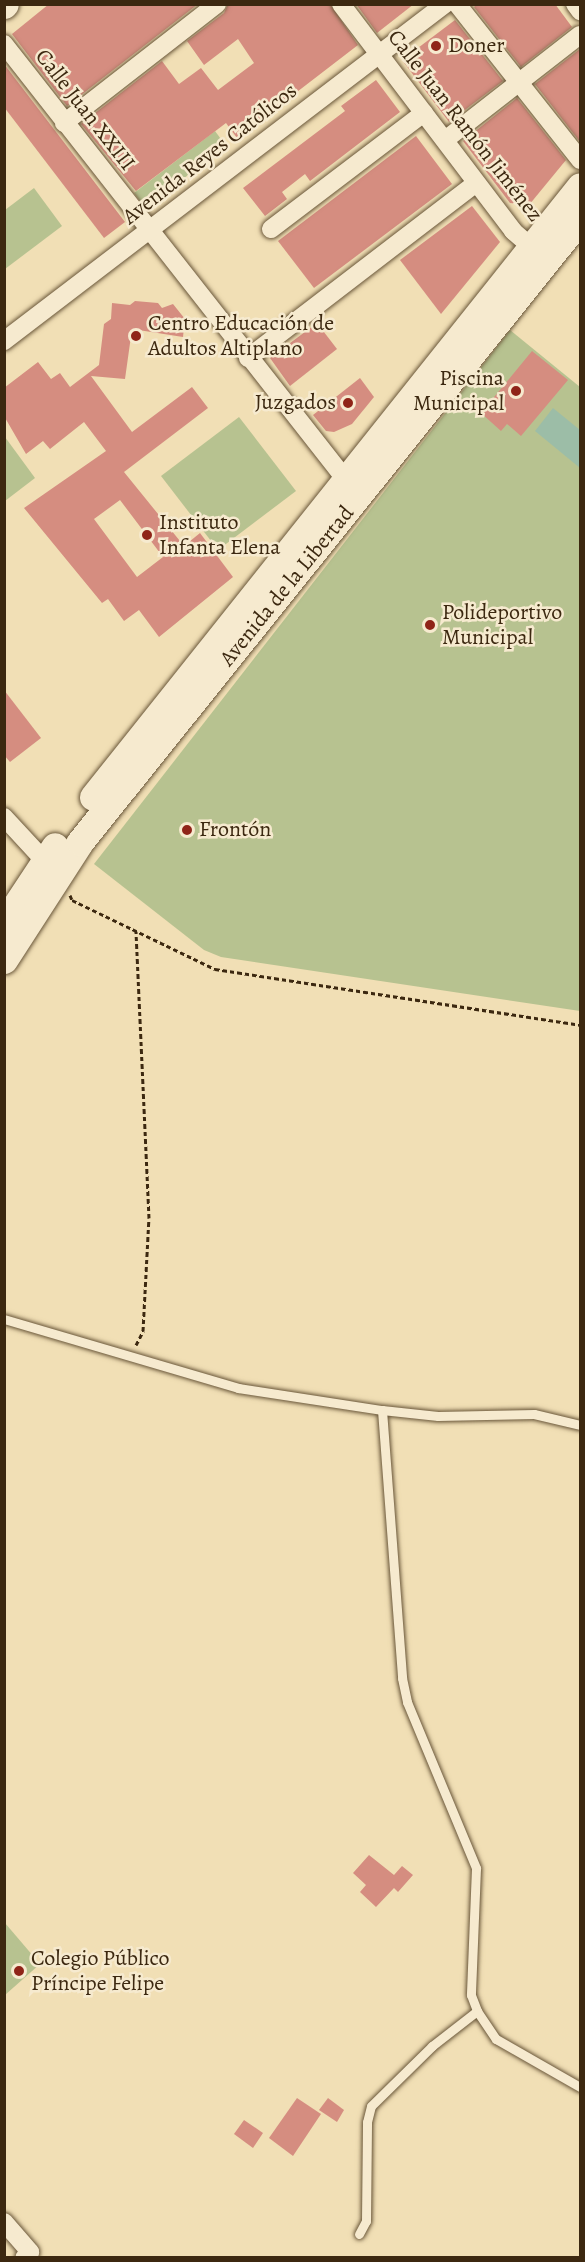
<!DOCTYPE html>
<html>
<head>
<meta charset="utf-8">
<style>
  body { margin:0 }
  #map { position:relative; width:585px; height:2262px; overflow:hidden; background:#f1dfb5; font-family:Alegreya,serif }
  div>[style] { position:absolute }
  .green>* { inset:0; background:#b7c290 }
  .water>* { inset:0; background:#9cbda7 }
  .building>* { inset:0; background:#d58d80 }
  .path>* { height:3px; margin-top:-1.5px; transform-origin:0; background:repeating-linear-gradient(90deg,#3c2810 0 4.5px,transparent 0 7.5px) }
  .roads { filter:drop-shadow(0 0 2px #695639) drop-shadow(0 0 2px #695639) }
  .lane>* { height:9px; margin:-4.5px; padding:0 4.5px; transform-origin:4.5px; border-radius:4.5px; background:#f6eacf }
  .street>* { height:18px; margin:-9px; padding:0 9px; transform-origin:9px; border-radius:9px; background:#f6eacf }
  .secondary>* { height:27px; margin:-13.5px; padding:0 13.5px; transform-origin:13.5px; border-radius:13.5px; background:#f6eacf }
  .dots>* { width:16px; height:16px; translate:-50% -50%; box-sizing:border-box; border:3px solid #f6eacf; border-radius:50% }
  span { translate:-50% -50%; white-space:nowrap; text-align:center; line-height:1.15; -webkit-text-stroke:5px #f6eacf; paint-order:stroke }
  .poi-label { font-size:22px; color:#3c2810 }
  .left { translate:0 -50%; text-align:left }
  .right { translate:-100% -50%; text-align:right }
  .street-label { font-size:22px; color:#3c2810 }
  .frame { position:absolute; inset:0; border:6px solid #3c2810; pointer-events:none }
</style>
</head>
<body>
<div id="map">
  <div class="green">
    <div style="clip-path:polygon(215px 131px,226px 146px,145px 208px,134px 193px)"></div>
    <div style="clip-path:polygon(34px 188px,62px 226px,5px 269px,5px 210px)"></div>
    <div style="clip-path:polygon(510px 330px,580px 387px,580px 1011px,221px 957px,204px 950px,94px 864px)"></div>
    <div style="clip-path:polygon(239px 417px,296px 491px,218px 550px,161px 476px)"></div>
    <div style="clip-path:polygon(5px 437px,35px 478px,5px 501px,4px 501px)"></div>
    <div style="clip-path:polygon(5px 1923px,40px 1964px,5px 1995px,4px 1995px)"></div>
  </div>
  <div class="water">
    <div style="clip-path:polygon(553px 408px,580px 430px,580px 468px,535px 431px)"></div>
  </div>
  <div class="building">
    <div style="clip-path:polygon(49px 4px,198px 4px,67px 106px,12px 34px)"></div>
    <div style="clip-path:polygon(228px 4px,330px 4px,358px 45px,237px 138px,226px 123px,136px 191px,81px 124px,162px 61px,179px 84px,201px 68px,218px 90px,254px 63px,238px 39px,204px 65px,187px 41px,224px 13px)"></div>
    <div style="clip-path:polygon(356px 4px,414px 4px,377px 33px)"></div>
    <div style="clip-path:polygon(477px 4px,555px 4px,572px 27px,521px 67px,474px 7px)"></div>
    <div style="clip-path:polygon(455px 20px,503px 81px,449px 122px,402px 60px)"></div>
    <div style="clip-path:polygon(580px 49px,580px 142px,535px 84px)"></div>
    <div style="clip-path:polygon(4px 64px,125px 222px,104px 238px,4px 107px)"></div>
    <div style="clip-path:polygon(376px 80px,400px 112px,310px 181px,305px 174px,282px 192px,287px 199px,265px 216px,243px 188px,345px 111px,341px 106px)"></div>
    <div style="clip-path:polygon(517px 98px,566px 160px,529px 205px,510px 203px,463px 141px)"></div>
    <div style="clip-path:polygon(416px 136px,452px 184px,314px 288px,278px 241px)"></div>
    <div style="clip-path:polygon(472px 206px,500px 242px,441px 314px,400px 260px)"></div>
    <div style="clip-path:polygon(evenodd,135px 301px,158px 303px,162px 308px,173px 304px,185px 319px,183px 337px,132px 329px,125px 379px,91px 376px,132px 432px,192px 387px,208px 408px,124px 472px,184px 546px,200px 533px,233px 577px,159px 637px,139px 610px,124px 621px,108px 599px,102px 603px,24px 508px,106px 451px,84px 422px,50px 449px,43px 441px,26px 454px,4px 416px,4px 388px,38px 362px,51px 379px,60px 373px,70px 387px,99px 365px,104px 324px,111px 319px,112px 303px,130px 305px,135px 301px,120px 500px,163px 557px,137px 577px,94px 519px,120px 500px)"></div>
    <div style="clip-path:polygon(317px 323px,337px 349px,290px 386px,270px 358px)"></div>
    <div style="clip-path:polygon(532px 351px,568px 380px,521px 436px,507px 424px,501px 431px,481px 413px)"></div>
    <div style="clip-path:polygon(360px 378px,374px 397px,352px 424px,334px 432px,326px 431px,313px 415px)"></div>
    <div style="clip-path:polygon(4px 690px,41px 738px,10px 762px,4px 755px)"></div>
    <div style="clip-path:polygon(369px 1855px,394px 1875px,402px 1866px,413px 1875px,398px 1892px,394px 1888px,376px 1907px,360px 1892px,366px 1885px,353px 1873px)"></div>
    <div style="clip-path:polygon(297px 2098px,321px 2114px,293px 2156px,269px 2138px)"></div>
    <div style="clip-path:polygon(328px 2098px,344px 2110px,337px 2122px,319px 2110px)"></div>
    <div style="clip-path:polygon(244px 2120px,263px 2133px,253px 2148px,234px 2134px)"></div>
  </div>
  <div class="path">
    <div style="left:70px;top:895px;width:5px;rotate:68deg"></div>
    <div style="left:72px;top:900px;width:159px;rotate:25.8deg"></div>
    <div style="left:215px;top:969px;width:369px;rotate:8.7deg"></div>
    <div style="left:136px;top:1345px;width:16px;rotate:-63deg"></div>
    <div style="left:143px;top:1331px;width:113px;rotate:-87deg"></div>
    <div style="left:149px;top:1218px;width:287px;rotate:-92.6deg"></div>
  </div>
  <div class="roads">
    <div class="lane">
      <div style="left:4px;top:1319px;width:244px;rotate:16.4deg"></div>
      <div style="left:238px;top:1388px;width:146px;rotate:8.7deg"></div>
      <div style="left:382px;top:1410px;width:56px;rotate:6.1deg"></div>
      <div style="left:438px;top:1416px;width:96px;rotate:-1.2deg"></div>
      <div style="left:534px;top:1414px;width:47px;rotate:13.4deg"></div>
      <div style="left:382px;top:1410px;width:269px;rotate:85.7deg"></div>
      <div style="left:402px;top:1678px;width:25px;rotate:78deg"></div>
      <div style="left:407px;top:1702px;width:180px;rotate:67.4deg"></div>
      <div style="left:476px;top:1868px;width:127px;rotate:92.3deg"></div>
      <div style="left:471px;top:1995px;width:17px;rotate:69deg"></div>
      <div style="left:477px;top:2011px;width:34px;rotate:56deg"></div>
      <div style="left:496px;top:2039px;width:97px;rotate:29.7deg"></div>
      <div style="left:359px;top:2234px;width:15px;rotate:-62deg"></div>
      <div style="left:366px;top:2221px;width:99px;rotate:-89.4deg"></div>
      <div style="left:367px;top:2122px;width:16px;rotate:-76deg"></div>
      <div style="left:371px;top:2106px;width:86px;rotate:-44.5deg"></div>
      <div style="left:432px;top:2046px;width:57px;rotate:-37.9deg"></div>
    </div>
    <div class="street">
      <div style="left:341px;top:4px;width:285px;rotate:52.8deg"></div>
      <div style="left:513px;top:231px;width:35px;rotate:41deg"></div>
      <div style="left:457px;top:4px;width:199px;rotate:51.7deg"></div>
      <div style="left:575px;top:4px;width:9px;rotate:54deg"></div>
      <div style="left:4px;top:44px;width:566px;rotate:51.89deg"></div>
      <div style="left:64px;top:123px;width:194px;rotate:-37.9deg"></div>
      <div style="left:445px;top:140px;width:171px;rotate:-37.9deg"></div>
      <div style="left:271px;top:229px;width:192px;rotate:-37.2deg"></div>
      <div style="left:4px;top:341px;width:555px;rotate:-37.39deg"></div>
      <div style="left:248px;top:358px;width:287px;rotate:-37.5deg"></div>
      <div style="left:4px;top:817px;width:69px;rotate:47.3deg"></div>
      <div style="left:4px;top:2222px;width:40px;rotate:49deg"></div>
      <div style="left:30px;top:2252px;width:8px;rotate:135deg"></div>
    </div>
    <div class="secondary">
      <div style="left:4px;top:5px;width:1px;rotate:-45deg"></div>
      <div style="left:93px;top:797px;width:781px;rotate:-51.44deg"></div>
      <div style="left:4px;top:923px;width:92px;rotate:-56.5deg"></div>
      <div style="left:4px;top:960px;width:140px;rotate:-57.2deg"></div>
      <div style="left:80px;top:842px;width:799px;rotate:-51.25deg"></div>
    </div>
  </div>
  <div class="dots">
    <div style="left:436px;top:46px;background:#8f2418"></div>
    <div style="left:136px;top:336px;background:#8f2418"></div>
    <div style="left:516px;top:391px;background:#8f2418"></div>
    <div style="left:348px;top:403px;background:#8f2418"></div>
    <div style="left:147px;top:535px;background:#8f2418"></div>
    <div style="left:430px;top:625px;background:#8f2418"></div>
    <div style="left:187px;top:830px;background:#8f2418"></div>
    <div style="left:19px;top:1971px;background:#8f2418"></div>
  </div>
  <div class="poi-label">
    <span class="left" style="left:448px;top:46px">Doner</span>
    <span class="left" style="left:148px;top:336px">Centro Educación de<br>Adultos Altiplano</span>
    <span class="right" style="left:504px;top:391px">Piscina<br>Municipal</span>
    <span class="right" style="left:336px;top:403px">Juzgados</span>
    <span class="left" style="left:159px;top:535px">Instituto<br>Infanta Elena</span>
    <span class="left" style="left:442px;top:625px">Polideportivo<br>Municipal</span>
    <span class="left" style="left:199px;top:830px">Frontón</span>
    <span class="left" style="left:31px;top:1971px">Colegio Público<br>Príncipe Felipe</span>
  </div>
  <div class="street-label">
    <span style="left:85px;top:110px;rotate:52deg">Calle Juan XXIII</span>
    <span style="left:465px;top:126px;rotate:52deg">Calle Juan Ramón Jiménez</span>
    <span style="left:210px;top:154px;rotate:-38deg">Avenida Reyes Católicos</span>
    <span style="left:287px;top:586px;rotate:-51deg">Avenida de la Libertad</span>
  </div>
  <div class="frame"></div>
</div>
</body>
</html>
